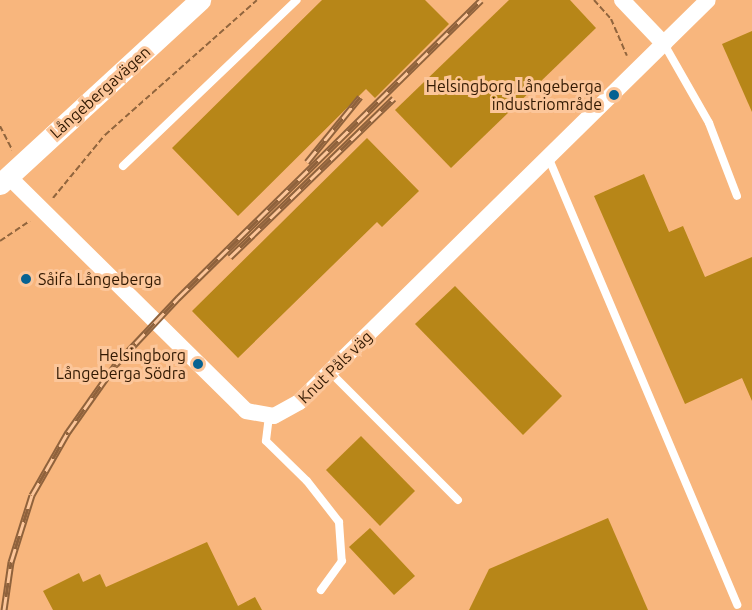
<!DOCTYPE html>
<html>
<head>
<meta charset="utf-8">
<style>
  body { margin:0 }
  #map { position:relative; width:752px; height:610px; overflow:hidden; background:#f8b67d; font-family:Ubuntu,sans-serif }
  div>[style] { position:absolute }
  .building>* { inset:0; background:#b78618 }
  .path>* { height:2px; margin-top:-1px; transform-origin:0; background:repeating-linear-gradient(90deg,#91653d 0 6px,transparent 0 9px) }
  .service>* { height:8px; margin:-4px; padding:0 4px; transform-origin:4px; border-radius:4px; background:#fff }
  .minor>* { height:16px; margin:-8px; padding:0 8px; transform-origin:8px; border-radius:8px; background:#fff }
  .tertiary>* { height:21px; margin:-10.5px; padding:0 10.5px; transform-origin:10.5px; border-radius:10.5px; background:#fff }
  .rail>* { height:7px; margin-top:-3.5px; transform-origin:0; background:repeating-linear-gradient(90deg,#fcc69a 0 14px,#8f623c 0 28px); box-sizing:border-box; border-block:2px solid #8f623c }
  .dots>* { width:16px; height:16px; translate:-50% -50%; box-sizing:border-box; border:3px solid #fcc69a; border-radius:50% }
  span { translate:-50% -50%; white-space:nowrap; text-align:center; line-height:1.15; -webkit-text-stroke:6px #fcc69a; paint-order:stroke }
  .poi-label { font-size:16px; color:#321902 }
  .right { translate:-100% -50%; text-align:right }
  .left { translate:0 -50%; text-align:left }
  .street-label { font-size:16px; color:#321902 }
</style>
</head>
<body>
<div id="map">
  <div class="building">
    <div style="clip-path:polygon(322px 0,425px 0,449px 24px,375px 98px,366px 89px,238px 216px,172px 148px)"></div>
    <div style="clip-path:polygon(509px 0,570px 0,596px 28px,451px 168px,395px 110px)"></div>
    <div style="clip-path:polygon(752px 31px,752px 112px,722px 44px)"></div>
    <div style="clip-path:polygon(367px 138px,419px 191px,382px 227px,377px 222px,238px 358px,192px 311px)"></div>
    <div style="clip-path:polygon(644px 174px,669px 232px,683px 226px,705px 277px,752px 257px,752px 401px,742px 378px,685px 404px,594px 196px)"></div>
    <div style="clip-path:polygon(455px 286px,562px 396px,523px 435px,415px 324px)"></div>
    <div style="clip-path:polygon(361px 436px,415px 491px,380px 526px,326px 470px)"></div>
    <div style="clip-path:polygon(608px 518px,648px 610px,469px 610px,489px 569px)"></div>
    <div style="clip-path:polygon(370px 528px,415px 576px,394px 595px,349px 547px)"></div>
    <div style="clip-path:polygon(207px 542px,238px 606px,255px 597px,262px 610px,53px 610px,43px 591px,79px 573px,83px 582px,100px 574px,106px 587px)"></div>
  </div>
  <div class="path">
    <div style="left:594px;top:0;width:25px;rotate:48deg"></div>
    <div style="left:611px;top:19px;width:40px;rotate:66.6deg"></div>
    <div style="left:0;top:126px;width:27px;rotate:63deg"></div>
    <div style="left:53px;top:198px;width:82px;rotate:-50.5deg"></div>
    <div style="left:105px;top:135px;width:203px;rotate:-41.6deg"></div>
    <div style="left:0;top:241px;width:36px;rotate:-34deg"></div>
  </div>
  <div class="service">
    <div style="left:664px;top:44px;width:91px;rotate:60.3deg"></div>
    <div style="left:709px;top:123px;width:78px;rotate:69deg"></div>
    <div style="left:549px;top:159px;width:484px;rotate:67.1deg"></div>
    <div style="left:123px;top:166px;width:240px;rotate:-43.7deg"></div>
    <div style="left:330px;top:372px;width:181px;rotate:45deg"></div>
    <div style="left:269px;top:416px;width:25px;rotate:97deg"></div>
    <div style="left:266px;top:441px;width:57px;rotate:44.3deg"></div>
    <div style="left:307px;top:481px;width:52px;rotate:52deg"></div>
    <div style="left:339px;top:522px;width:39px;rotate:86deg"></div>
    <div style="left:342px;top:561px;width:36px;rotate:126deg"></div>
  </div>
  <div class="minor">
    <div style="left:622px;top:0;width:61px;rotate:46.3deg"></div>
    <div style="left:8px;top:176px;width:334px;rotate:44.6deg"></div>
    <div style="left:246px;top:411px;width:28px;rotate:10deg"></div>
    <div style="left:274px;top:416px;width:29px;rotate:-29deg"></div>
    <div style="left:299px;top:402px;width:573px;rotate:-44.51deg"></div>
  </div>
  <div class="tertiary">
    <div style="left:0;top:184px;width:272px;rotate:-42.6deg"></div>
  </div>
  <div class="rail">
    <div style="left:307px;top:162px;width:84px;rotate:-50.8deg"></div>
    <div style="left:230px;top:257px;width:228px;rotate:-44.1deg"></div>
    <div style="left:4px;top:610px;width:49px;rotate:-81.7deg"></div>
    <div style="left:11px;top:562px;width:70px;rotate:-72.6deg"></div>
    <div style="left:32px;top:495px;width:73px;rotate:-60.3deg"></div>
    <div style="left:68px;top:432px;width:83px;rotate:-54.8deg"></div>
    <div style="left:116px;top:364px;width:91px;rotate:-46.8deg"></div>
    <div style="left:178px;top:298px;width:425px;rotate:-44.5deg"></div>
  </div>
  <div class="dots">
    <div style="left:614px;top:95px;background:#066292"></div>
    <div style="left:26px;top:279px;background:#066292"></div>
    <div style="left:198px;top:364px;background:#066292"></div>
  </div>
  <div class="poi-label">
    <span class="right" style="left:602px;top:95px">Helsingborg Långeberga<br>industriområde</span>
    <span class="left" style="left:38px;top:279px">Såifa Långeberga</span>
    <span class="right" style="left:186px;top:364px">Helsingborg<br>Långeberga Södra</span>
  </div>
  <div class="street-label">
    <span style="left:100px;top:92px;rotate:-42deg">Långebergavägen</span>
    <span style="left:335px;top:367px;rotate:-44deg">Knut Påls väg</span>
  </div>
</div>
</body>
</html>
